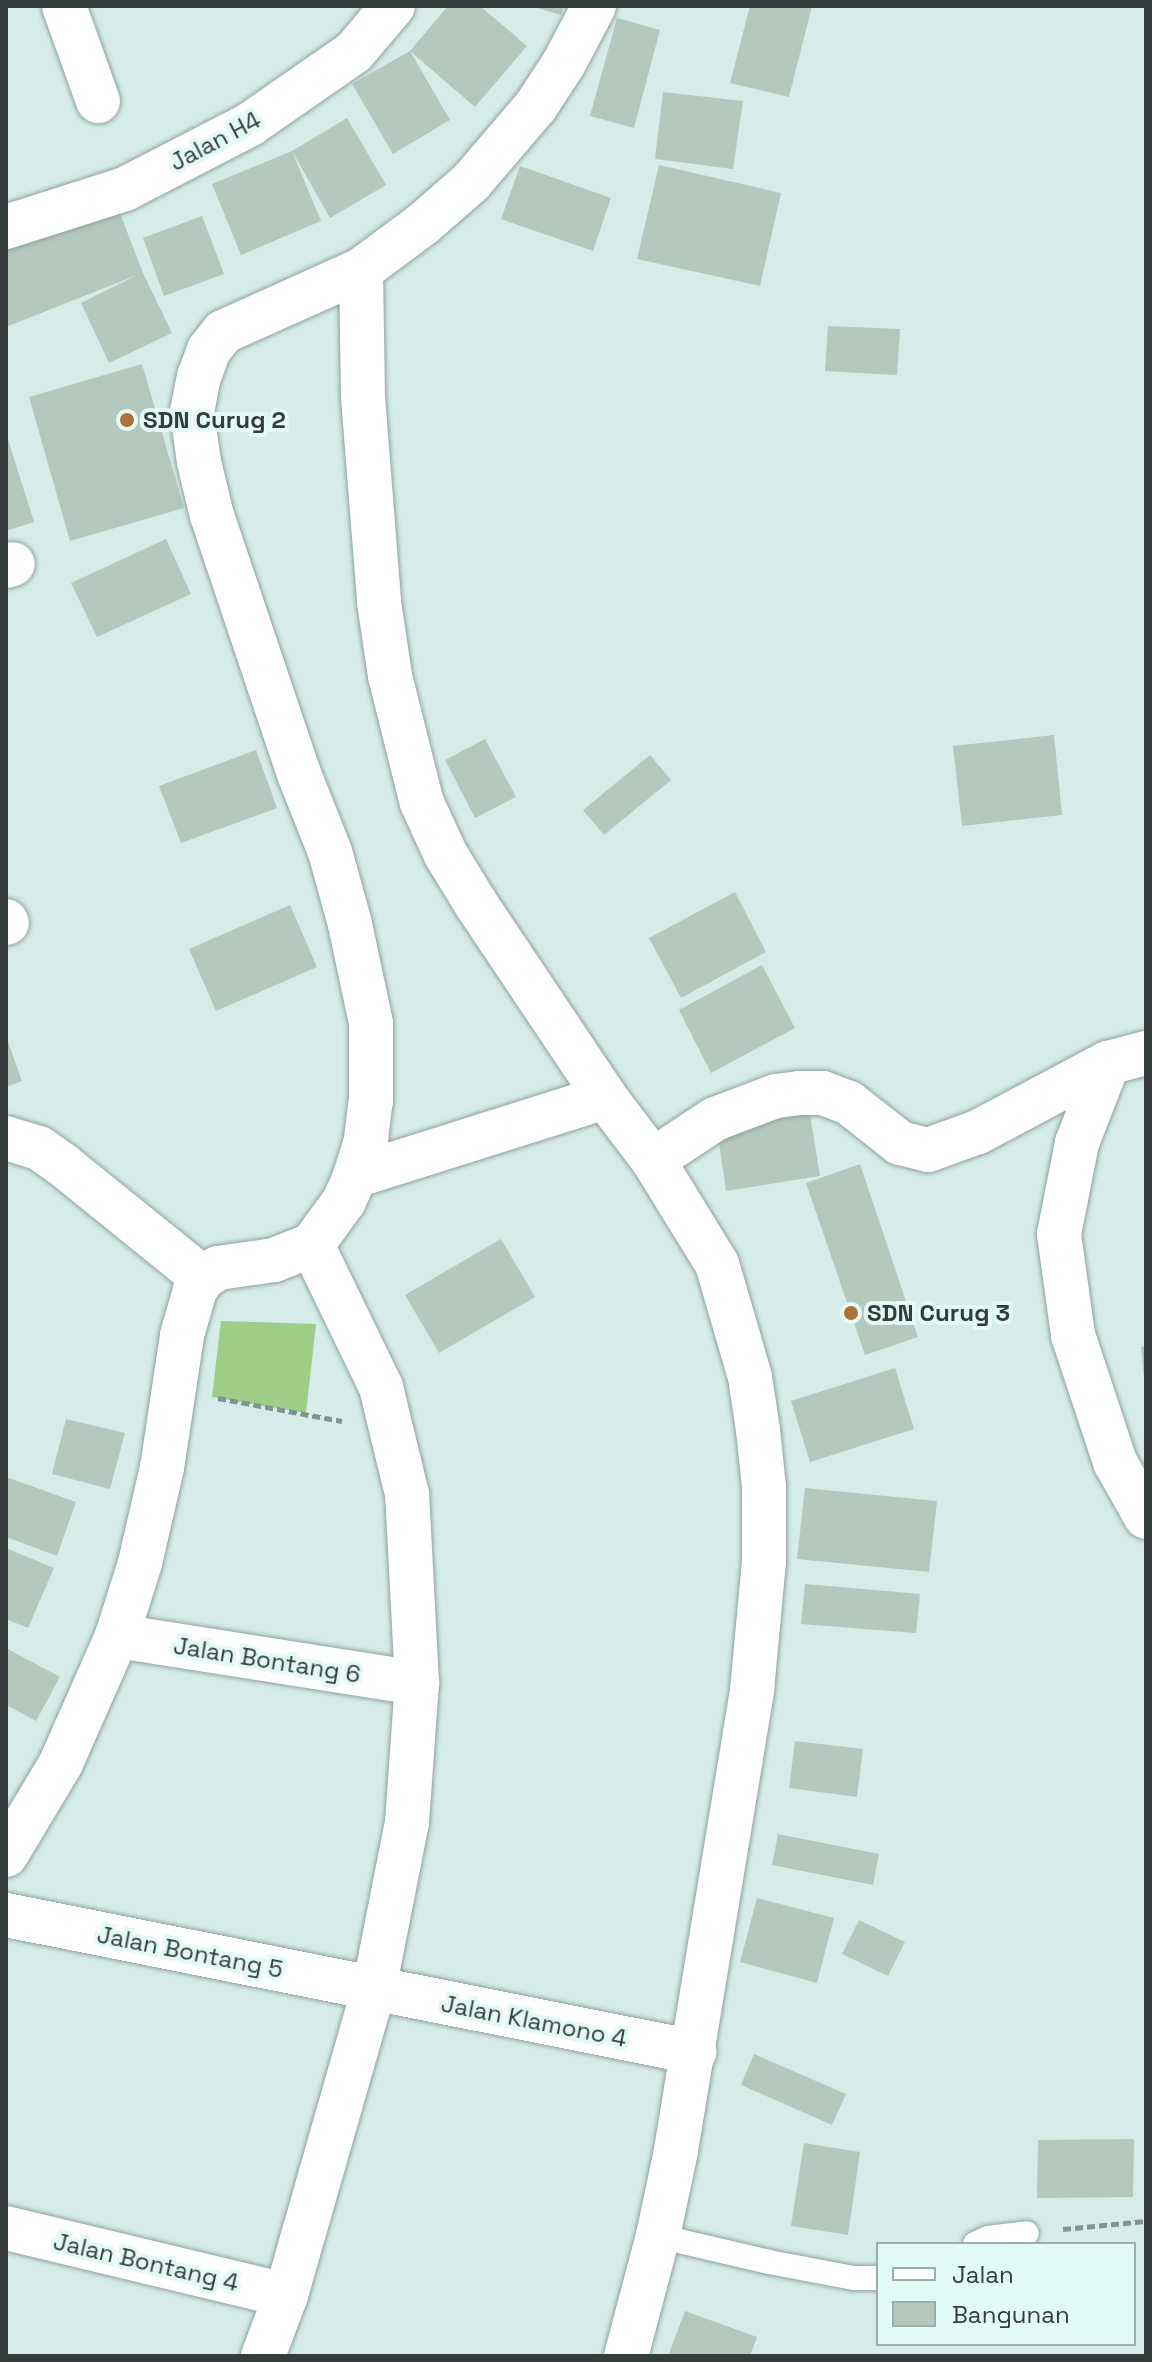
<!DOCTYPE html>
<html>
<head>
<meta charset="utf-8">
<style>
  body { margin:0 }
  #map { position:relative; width:1152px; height:2362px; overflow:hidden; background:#d5ece8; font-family:"Space Grotesk",sans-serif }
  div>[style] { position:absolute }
  .green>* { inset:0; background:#9dcd86 }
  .building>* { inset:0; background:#b5c8bd }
  .path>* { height:5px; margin-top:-2.5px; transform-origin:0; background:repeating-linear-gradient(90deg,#839390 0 8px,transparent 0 12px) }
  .roads { filter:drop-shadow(0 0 2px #8ca29e) drop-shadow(0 0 2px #8ca29e) }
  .lane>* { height:24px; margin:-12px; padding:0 12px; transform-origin:12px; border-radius:12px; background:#fff }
  .street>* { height:44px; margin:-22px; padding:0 22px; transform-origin:22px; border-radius:22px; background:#fff }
  .dots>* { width:22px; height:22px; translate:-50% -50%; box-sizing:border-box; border:4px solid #e2faf6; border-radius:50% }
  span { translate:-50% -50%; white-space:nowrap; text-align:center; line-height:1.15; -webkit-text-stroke:8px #e2faf6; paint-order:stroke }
  .street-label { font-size:24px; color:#343d3b }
  .poi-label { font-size:24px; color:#343d3b; font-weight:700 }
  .left { translate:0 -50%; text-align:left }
  .frame { position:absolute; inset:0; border:8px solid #343d3b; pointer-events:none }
  .legend { position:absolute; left:876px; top:2242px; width:260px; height:104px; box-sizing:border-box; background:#e2faf6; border:2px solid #9caeab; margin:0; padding:10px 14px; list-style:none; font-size:24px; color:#343d3b }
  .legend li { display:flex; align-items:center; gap:16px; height:40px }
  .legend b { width:40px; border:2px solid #9caeab }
</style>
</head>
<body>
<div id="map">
  <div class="green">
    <div style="clip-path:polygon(221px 1321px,316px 1324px,306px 1413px,212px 1397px)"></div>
  </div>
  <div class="building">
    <div style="clip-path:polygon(448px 6px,480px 6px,527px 46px,475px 107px,410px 51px,450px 120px,393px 154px,352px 84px,410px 51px)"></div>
    <div style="clip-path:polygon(531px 6px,564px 6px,561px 15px)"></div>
    <div style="clip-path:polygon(750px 6px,812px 6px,789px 97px,730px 83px)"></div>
    <div style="clip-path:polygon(617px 18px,660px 30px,634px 128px,590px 116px)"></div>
    <div style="clip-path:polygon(663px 92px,743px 101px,733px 169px,655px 159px)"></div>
    <div style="clip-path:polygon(347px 118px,386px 185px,330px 218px,292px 151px,321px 221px,241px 255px,212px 184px,292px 151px)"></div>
    <div style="clip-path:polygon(659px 165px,781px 193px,760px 286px,637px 259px)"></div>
    <div style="clip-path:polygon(520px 166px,611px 198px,593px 251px,501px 219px)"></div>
    <div style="clip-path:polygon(116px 203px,143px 273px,172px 333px,109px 363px,81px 303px,137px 275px,6px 327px,6px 246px)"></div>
    <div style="clip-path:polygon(202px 216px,224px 274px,164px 296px,143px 238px)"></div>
    <div style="clip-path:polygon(828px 326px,900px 329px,897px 375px,825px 371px)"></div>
    <div style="clip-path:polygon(142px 364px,184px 508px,70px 541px,29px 397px)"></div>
    <div style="clip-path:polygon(6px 433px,34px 522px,6px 531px)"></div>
    <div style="clip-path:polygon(166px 539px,191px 594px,97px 637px,71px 583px)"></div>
    <div style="clip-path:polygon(1054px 735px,1062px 815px,962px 826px,953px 746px)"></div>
    <div style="clip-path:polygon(485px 739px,516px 797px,475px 818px,445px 760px)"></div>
    <div style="clip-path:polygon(256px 750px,277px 808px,181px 843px,159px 786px)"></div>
    <div style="clip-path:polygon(650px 755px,671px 780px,604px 835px,583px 810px)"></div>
    <div style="clip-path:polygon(735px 892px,766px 952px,681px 998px,649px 938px)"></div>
    <div style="clip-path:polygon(290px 905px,317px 967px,216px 1011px,189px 949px)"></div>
    <div style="clip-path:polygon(762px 965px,795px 1028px,711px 1073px,679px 1010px)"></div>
    <div style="clip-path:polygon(6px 1036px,22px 1081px,6px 1087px)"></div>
    <div style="clip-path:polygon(810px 1114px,820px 1176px,726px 1191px,717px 1129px)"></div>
    <div style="clip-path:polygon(860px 1164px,918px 1337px,865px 1355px,806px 1183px)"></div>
    <div style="clip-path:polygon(501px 1239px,535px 1297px,439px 1353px,405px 1295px)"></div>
    <div style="clip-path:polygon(1146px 1346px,1146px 1377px,1144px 1378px,1141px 1347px)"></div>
    <div style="clip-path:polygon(895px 1368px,914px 1429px,810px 1462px,791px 1401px)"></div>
    <div style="clip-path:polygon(66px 1419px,125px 1433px,110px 1489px,52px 1474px)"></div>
    <div style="clip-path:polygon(6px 1477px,76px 1502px,57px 1556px,6px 1537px)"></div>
    <div style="clip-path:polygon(805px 1488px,937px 1501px,929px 1572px,797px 1559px)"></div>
    <div style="clip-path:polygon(6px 1548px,54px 1568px,28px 1628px,6px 1619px)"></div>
    <div style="clip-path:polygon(805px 1584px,920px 1594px,916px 1633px,801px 1624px)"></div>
    <div style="clip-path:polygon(6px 1648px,60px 1677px,36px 1721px,6px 1705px)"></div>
    <div style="clip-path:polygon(795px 1741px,863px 1749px,857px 1797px,789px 1788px)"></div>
    <div style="clip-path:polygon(778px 1834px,879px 1854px,873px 1885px,772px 1865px)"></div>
    <div style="clip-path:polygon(757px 1898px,834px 1918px,817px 1983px,740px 1962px)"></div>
    <div style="clip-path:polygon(859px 1920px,905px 1942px,888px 1976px,842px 1954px)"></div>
    <div style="clip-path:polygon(754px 2054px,846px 2094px,832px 2125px,741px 2085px)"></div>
    <div style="clip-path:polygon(1134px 2139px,1133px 2197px,1037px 2198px,1038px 2140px)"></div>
    <div style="clip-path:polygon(804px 2143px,860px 2152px,848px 2235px,791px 2226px)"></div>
    <div style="clip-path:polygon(685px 2311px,757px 2337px,750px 2356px,668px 2356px)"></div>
  </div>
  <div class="path">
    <div style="left:218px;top:1398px;width:126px;rotate:10.5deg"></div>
    <div style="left:1063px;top:2229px;width:83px;rotate:-5.5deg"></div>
  </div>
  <div class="roads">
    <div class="lane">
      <div style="left:658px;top:2236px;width:114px;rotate:13.2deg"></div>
      <div style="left:769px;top:2262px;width:86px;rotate:10.7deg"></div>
      <div style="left:854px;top:2278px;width:24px"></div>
      <div style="left:975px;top:2244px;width:14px;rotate:-25deg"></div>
      <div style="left:988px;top:2238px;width:39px;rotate:-7deg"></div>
    </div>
    <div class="street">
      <div style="left:64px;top:6px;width:101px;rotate:70.3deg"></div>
      <div style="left:6px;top:227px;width:125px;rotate:-17.7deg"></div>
      <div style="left:125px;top:189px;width:140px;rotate:-27.3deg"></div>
      <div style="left:249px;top:125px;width:128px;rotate:-34.8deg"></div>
      <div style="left:354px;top:52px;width:60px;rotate:-49.7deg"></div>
      <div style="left:361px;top:270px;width:127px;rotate:89.1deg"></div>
      <div style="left:363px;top:397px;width:206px;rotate:85.5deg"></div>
      <div style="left:379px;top:602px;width:75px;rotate:81.5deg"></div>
      <div style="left:390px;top:676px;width:131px;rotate:75.9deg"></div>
      <div style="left:422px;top:803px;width:57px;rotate:65.2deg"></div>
      <div style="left:446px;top:855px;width:57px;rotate:58.5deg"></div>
      <div style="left:476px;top:904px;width:232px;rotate:56.2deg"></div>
      <div style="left:605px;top:1097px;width:79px;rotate:52.7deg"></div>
      <div style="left:653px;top:1160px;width:122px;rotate:58.4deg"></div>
      <div style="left:717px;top:1264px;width:118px;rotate:73.7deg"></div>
      <div style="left:750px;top:1377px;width:54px;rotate:81.4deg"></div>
      <div style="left:758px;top:1430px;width:57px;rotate:84deg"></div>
      <div style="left:764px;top:1487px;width:74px;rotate:90deg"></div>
      <div style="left:764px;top:1561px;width:131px;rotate:95.3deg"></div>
      <div style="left:752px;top:1691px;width:466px;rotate:99.4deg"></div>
      <div style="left:676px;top:2151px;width:87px;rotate:102deg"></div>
      <div style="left:658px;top:2236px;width:124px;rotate:104.9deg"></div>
      <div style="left:6px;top:566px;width:7px;rotate:-16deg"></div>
      <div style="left:6px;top:921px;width:2px;rotate:63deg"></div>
      <div style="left:1108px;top:1063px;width:86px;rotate:111.2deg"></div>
      <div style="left:1077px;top:1143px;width:93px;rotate:101.2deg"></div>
      <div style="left:1059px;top:1234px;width:102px;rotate:82.1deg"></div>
      <div style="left:1073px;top:1335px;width:134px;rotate:71.7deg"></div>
      <div style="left:1115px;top:1462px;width:63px;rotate:60.6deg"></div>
      <div style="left:6px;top:1138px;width:34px;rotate:17deg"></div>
      <div style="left:39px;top:1148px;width:29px;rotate:35deg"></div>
      <div style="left:63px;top:1165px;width:180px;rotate:38.9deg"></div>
      <div style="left:653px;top:1160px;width:74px;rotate:-33.5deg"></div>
      <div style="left:715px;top:1119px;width:65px;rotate:-20.7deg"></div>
      <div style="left:776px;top:1096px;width:23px;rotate:-7deg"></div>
      <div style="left:799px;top:1093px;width:24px"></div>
      <div style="left:823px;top:1093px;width:28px;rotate:21deg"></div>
      <div style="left:849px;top:1103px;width:65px;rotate:38.1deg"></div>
      <div style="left:900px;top:1143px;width:29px;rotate:14deg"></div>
      <div style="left:928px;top:1150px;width:53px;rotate:-19.8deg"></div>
      <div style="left:978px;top:1132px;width:147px;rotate:-28deg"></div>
      <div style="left:1108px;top:1063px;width:39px;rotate:-15deg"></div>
      <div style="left:355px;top:1176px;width:262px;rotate:-17.5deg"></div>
      <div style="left:117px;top:1636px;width:304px;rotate:8.9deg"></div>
      <div style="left:6px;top:1855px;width:107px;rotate:-59.1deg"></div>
      <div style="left:61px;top:1763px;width:139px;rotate:-66.2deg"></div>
      <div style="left:117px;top:1636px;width:77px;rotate:-72.5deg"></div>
      <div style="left:140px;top:1563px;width:98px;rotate:-77deg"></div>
      <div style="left:162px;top:1468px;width:134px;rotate:-81.4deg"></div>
      <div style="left:182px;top:1335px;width:47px;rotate:-73.9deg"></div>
      <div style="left:195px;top:1290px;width:14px;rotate:-56deg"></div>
      <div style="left:203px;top:1278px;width:18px;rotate:-34deg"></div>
      <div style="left:218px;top:1268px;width:57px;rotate:-8.1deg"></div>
      <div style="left:274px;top:1260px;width:41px;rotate:-21.5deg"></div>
      <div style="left:312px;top:1245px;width:54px;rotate:-54deg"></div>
      <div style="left:344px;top:1201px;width:27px;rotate:-66deg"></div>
      <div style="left:355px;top:1176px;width:39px;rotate:-73deg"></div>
      <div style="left:366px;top:1139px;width:38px;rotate:-83deg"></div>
      <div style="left:371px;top:1101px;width:78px;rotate:-90deg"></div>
      <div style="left:371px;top:1023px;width:101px;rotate:-102deg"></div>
      <div style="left:350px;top:924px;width:75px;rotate:-105.5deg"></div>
      <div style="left:330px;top:852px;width:84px;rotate:-111.7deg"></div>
      <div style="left:299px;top:774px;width:272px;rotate:-108.6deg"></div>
      <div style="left:212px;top:516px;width:56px;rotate:-103.5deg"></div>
      <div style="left:199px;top:462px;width:50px;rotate:-98deg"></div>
      <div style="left:192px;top:412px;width:36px;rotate:-79deg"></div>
      <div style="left:199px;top:377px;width:29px;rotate:-70deg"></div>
      <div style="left:209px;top:350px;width:23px;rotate:-52deg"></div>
      <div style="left:223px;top:332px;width:151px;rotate:-24.2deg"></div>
      <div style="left:361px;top:270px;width:77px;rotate:-36.6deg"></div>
      <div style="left:423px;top:224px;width:64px;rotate:-41.2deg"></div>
      <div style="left:471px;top:182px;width:100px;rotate:-49.5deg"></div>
      <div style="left:536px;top:106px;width:51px;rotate:-56.9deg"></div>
      <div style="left:564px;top:63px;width:64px;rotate:-62.2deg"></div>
      <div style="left:6px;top:1915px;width:702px;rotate:11.26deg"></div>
      <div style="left:6px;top:2228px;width:288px;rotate:13.5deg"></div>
      <div style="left:263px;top:2356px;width:65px;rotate:-69.3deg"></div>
      <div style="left:286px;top:2295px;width:318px;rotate:-74deg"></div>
      <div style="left:374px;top:1989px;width:170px;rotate:-78.8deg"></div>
      <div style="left:407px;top:1822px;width:139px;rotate:-85.9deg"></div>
      <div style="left:417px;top:1683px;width:189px;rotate:-93deg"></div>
      <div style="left:407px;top:1494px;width:63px;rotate:-103.8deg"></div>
      <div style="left:392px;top:1433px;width:47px;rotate:-103.4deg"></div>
      <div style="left:381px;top:1387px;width:158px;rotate:-115.9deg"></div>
    </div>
  </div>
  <div class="dots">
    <div style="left:127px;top:420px;background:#ad7133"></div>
    <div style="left:851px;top:1313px;background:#ad7133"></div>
  </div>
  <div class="street-label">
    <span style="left:215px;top:141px;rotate:-28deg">Jalan H4</span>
    <span style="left:267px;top:1660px;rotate:9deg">Jalan Bontang 6</span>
    <span style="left:190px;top:1952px;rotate:11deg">Jalan Bontang 5</span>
    <span style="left:534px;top:2021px;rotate:11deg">Jalan Klamono 4</span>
    <span style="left:146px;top:2262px;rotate:13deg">Jalan Bontang 4</span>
  </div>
  <div class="poi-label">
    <span class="left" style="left:143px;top:420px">SDN Curug 2</span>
    <span class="left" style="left:867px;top:1313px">SDN Curug 3</span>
  </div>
  <div class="frame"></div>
  <ul class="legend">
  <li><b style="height:10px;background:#fff"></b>Jalan</li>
  <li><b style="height:22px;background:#b5c8bd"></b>Bangunan</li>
  </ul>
</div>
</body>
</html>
